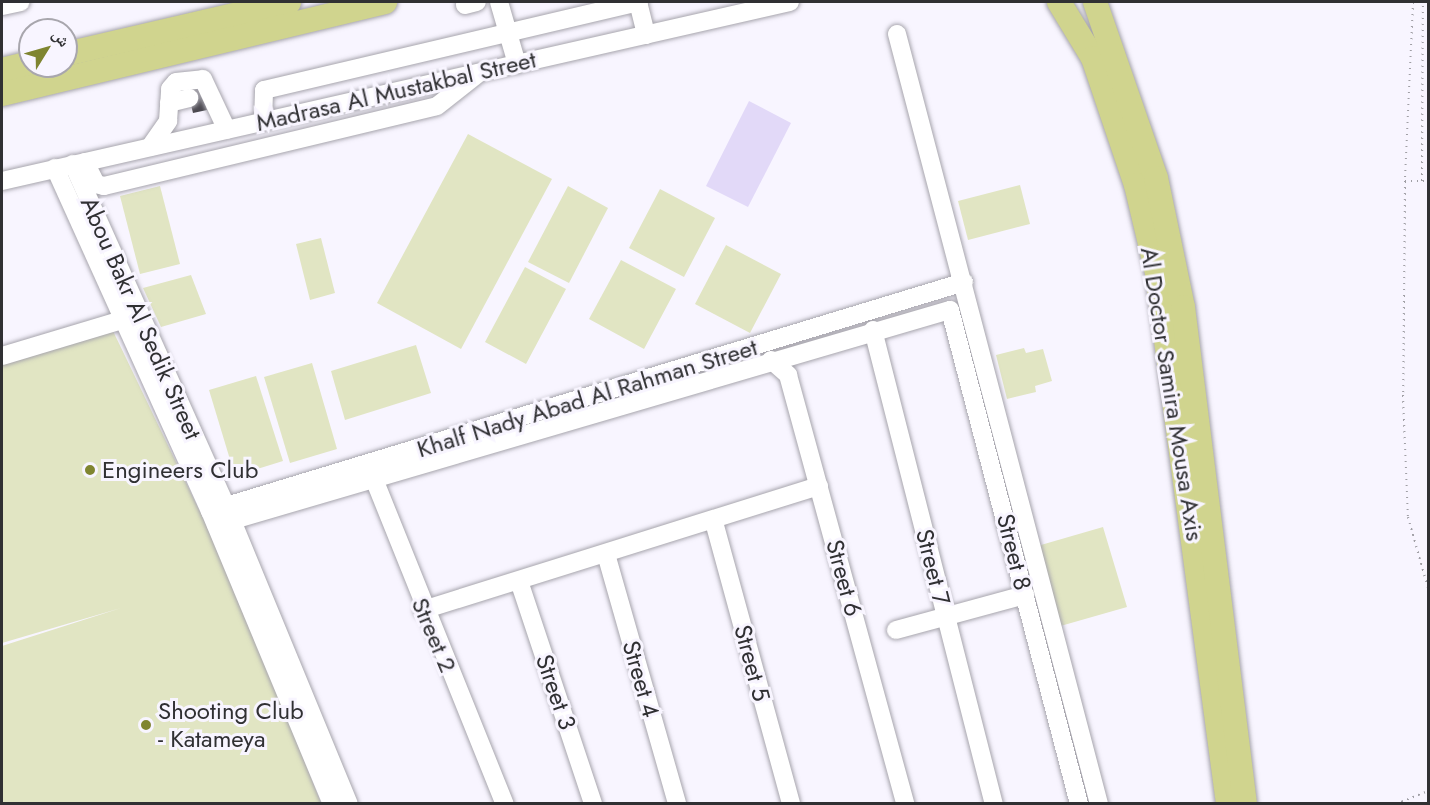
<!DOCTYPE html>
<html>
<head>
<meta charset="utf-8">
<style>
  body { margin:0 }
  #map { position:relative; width:1430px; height:805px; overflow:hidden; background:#f8f5ff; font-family:Jost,"Noto Naskh Arabic",sans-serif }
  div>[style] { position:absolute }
  .green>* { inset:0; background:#e1e5c3 }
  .water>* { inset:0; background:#e2d9f8 }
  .building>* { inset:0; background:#4a484f }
  .path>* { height:2px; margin-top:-1px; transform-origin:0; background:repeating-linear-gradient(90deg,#a09fa5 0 1.5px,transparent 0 6px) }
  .roads { filter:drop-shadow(0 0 2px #a7a5ad) drop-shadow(0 0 2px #a7a5ad) }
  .minor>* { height:18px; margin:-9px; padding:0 9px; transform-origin:9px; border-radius:9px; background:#fff }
  .major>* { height:24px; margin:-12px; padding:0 12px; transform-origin:12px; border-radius:12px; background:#d0d48e }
  .dots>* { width:16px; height:16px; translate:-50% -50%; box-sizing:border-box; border:3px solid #f8f5ff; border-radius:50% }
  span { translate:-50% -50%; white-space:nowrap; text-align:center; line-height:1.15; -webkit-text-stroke:6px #f8f5ff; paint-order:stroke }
  .street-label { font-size:24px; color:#303033 }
  .poi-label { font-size:24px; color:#303033 }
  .left { translate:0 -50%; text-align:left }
  .frame { position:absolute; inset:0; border:3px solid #303033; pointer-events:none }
  .north { position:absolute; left:18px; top:18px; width:60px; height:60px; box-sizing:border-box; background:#f8f5ff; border:2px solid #a8a6ad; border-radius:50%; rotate:53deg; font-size:16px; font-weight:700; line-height:24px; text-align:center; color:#303033 }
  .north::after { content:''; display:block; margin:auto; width:21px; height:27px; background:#7f8530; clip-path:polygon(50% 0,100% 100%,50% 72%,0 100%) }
</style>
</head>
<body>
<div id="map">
  <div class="green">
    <div style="clip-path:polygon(468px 134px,552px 179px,461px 349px,377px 303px)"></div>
    <div style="clip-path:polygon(1020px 185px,1030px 224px,968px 240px,958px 201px)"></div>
    <div style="clip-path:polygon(160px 186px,180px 264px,140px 274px,120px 196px)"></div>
    <div style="clip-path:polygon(568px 186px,608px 208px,569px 283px,528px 262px)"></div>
    <div style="clip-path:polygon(660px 189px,715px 218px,684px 277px,629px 248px)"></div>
    <div style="clip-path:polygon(321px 238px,335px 293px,310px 300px,296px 244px)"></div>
    <div style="clip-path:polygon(726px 245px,781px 274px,750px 333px,695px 304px)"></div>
    <div style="clip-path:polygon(621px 260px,676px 289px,644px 349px,589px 319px)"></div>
    <div style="clip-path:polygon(525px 267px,566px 289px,526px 364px,485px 342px)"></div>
    <div style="clip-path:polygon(191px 275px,206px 314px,161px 327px,143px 288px)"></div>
    <div style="clip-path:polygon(113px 331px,229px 572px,321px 803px,2px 803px,2px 646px,121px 608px,2px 643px,2px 365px)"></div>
    <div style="clip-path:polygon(416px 345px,431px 393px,345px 420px,331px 371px)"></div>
    <div style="clip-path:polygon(1024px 348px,1026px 353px,1043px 349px,1052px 381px,1035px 386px,1036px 392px,1007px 399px,996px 355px)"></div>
    <div style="clip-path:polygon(312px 363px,337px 449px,290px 463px,264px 377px)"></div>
    <div style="clip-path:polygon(256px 376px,283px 461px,235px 476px,209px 390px)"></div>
    <div style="clip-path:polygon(1103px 527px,1127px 607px,1057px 627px,1034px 547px)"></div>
  </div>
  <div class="water">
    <div style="clip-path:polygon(749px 101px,791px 123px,748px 207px,706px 186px)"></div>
  </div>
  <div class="building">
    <div style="clip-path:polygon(200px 81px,207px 110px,193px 113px,186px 85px)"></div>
  </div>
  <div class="path">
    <div style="left:1413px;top:2px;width:179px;rotate:92.6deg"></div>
    <div style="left:1405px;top:181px;width:214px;rotate:90.5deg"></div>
    <div style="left:1403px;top:395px;width:122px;rotate:87.7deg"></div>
    <div style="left:1408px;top:517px;width:74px;rotate:74.3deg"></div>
    <div style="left:1405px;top:181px;width:23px"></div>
    <div style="left:1422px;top:181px;width:179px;rotate:-89.7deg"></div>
    <div style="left:1396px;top:804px;width:35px;rotate:-22deg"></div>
  </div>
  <div class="roads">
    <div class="minor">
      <div style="left:499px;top:2px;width:65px;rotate:73.8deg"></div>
      <div style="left:638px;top:2px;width:34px;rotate:76deg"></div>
      <div style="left:465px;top:5px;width:12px;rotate:-14deg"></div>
      <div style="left:2px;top:6px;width:19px;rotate:-12deg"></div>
      <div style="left:897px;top:34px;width:796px;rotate:75.3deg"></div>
      <div style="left:169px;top:103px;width:21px;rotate:-14deg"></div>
      <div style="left:263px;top:121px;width:31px;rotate:-88deg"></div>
      <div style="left:264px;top:90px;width:385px;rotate:-13.2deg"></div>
      <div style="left:150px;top:147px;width:32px;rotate:-55deg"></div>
      <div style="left:168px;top:121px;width:32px;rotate:-86deg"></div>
      <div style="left:170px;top:89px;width:9px;rotate:-49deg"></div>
      <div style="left:176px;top:82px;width:27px;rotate:-6deg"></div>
      <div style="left:203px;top:79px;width:56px;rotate:64.8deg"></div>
      <div style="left:85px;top:162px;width:25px;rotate:63deg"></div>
      <div style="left:96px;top:184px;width:8px;rotate:14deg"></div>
      <div style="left:104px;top:186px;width:342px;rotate:-13.5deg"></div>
      <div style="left:437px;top:106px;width:53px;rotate:-38.2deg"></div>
      <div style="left:73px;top:164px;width:375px;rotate:65.9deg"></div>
      <div style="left:226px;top:506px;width:322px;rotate:67.6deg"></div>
      <div style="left:55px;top:168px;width:376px;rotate:65.7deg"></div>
      <div style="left:210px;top:511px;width:317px;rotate:67.4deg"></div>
      <div style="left:2px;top:181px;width:808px;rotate:-12.8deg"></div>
      <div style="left:873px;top:330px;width:489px;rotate:75.7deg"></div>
      <div style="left:2px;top:356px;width:128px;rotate:-16.7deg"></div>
      <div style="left:771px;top:360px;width:23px;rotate:41deg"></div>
      <div style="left:788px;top:375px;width:445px;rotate:74.7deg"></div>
      <div style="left:370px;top:469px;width:361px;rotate:68.1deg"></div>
      <div style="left:210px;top:511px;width:788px;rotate:-16.89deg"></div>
      <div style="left:714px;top:522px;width:292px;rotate:74.7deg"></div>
      <div style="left:216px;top:525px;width:765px;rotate:-16.33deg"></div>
      <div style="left:950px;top:310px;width:511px;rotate:75.36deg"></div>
      <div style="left:606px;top:554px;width:260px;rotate:74.1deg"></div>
      <div style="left:519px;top:581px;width:235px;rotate:71.6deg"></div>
      <div style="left:423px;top:610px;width:415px;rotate:-17.4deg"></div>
      <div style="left:896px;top:630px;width:134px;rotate:-15.2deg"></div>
    </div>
    <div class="major">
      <div style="left:1059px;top:2px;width:66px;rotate:58.7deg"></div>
      <div style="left:1093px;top:58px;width:134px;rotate:71.3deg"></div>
      <div style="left:1136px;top:185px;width:90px;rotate:76.6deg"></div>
      <div style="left:1157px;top:273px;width:536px;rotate:82.38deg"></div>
      <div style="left:1095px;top:2px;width:186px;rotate:70.9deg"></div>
      <div style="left:1156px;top:178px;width:132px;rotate:78.2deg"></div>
      <div style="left:1183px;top:307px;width:501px;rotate:82.89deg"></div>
      <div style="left:66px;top:54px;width:229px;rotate:-13.1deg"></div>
      <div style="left:2px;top:70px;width:29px;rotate:-14deg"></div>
      <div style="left:2px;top:94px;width:394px;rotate:-13.5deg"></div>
    </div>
  </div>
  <div class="dots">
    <div style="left:90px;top:470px;background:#7f8530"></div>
    <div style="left:146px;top:725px;background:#7f8530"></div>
  </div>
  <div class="street-label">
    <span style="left:396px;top:91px;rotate:-13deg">Madrasa Al Mustakbal Street</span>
    <span style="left:141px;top:318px;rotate:66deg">Abou Bakr Al Sedik Street</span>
    <span style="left:1172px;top:394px;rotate:81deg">Al Doctor Samira Mousa Axis</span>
    <span style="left:587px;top:398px;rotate:-17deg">Khalf Nady Abad Al Rahman Street</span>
    <span style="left:1014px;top:552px;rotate:76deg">Street 8</span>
    <span style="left:933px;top:567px;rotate:76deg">Street 7</span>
    <span style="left:844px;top:578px;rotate:75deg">Street 6</span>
    <span style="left:434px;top:635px;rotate:67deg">Street 2</span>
    <span style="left:752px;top:663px;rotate:75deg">Street 5</span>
    <span style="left:641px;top:679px;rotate:74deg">Street 4</span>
    <span style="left:556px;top:692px;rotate:71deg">Street 3</span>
  </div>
  <div class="poi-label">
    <span class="left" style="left:102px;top:470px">Engineers Club</span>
    <span class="left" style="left:158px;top:725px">Shooting Club<br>- Katameya</span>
  </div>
  <div class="frame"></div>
  <div class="north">ش</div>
</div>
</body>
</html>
